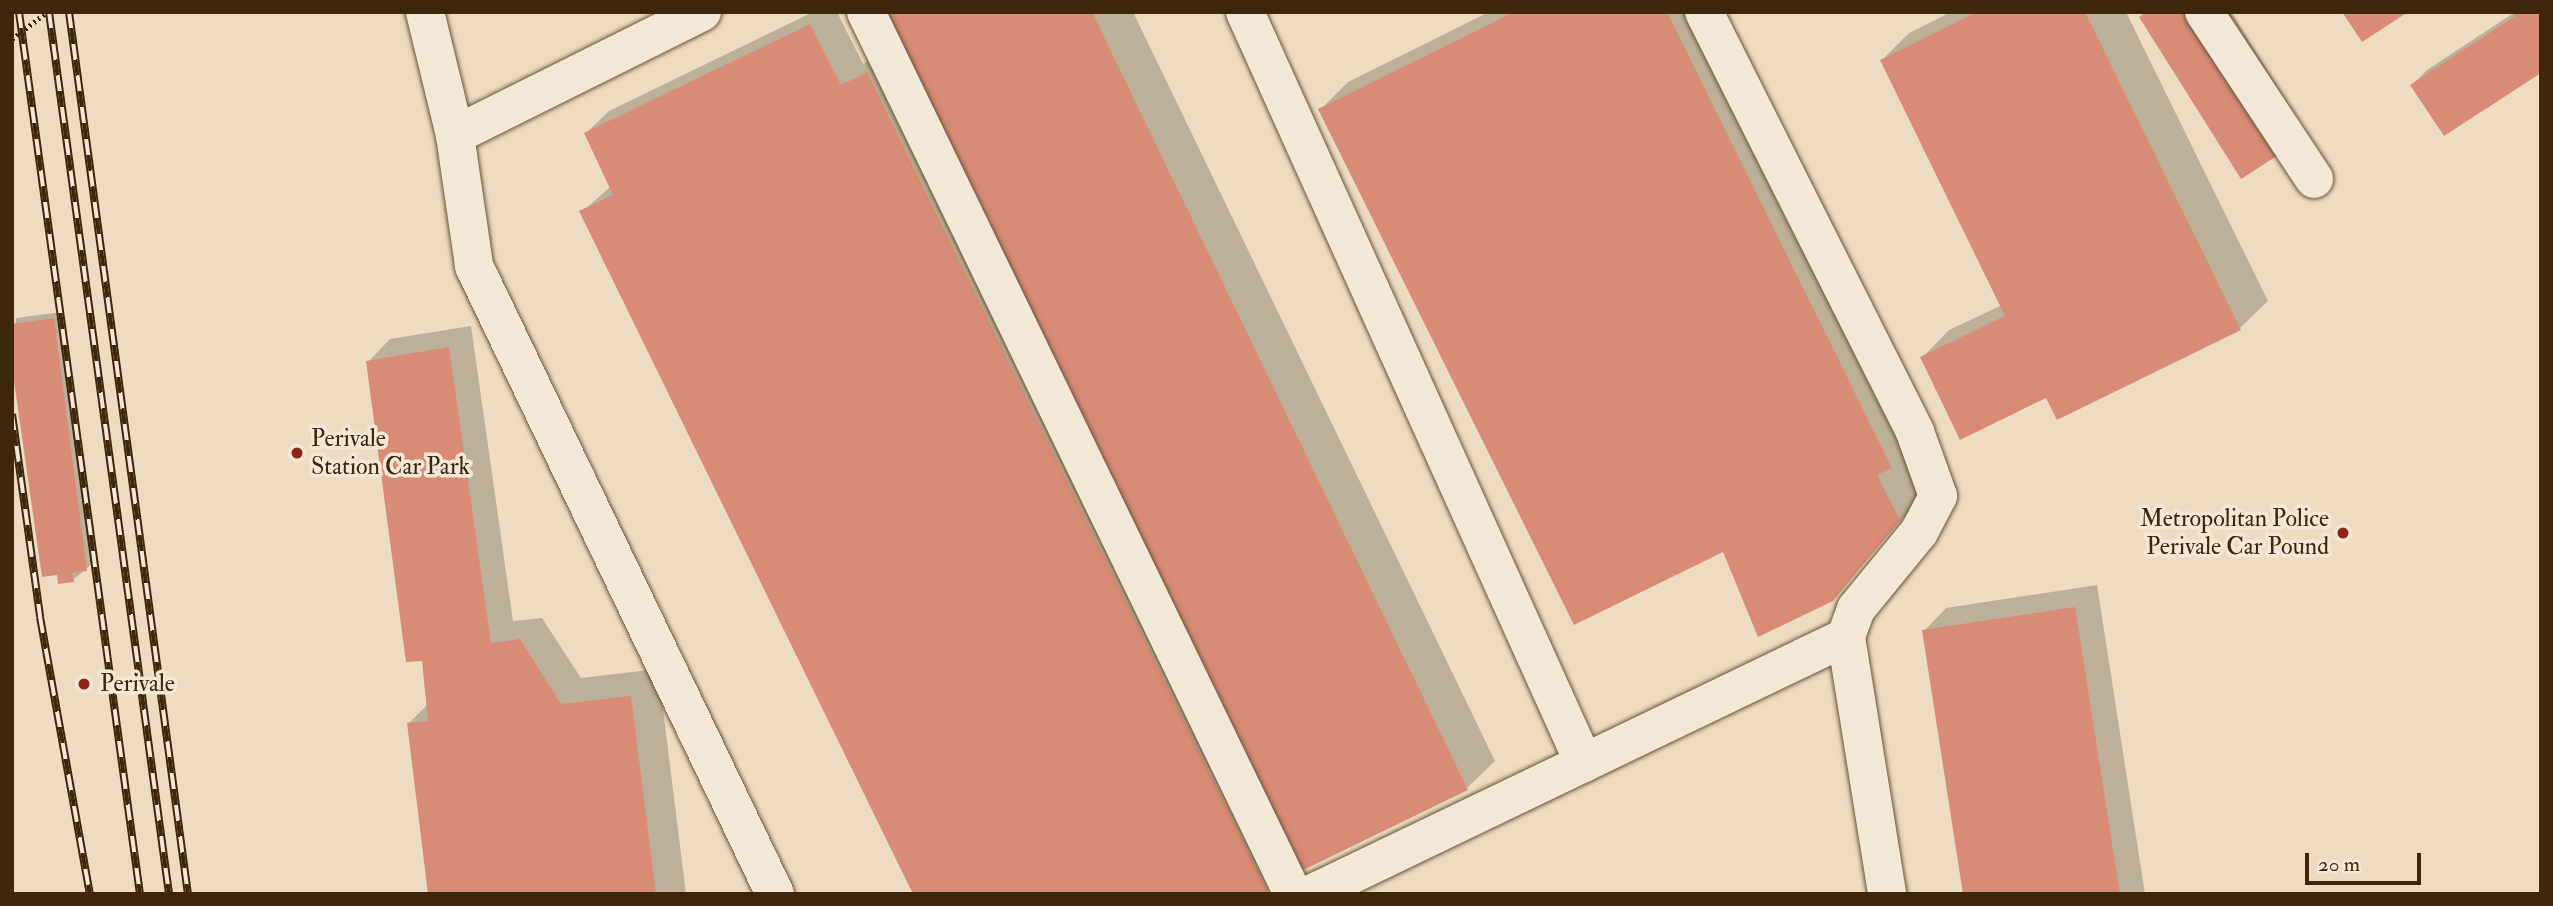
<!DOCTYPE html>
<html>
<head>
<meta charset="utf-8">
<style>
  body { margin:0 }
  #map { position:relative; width:2553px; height:906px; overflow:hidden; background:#eddcc2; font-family:"IM FELL Double Pica",serif }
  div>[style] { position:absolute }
  .shadow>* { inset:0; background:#0003 }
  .building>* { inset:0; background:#d88b75 }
  .path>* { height:4.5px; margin-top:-2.25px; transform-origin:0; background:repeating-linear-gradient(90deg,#3d260b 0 2px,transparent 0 5.5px) }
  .roads { filter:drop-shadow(0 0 2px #695439) drop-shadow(0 0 2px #695439) }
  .minor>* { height:38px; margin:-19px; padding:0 19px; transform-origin:19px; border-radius:19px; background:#f3e8d7 }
  .rail>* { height:8px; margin-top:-4px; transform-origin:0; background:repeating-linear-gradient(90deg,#f3e8d7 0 16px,#3d260b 0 32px); box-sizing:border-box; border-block:2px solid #3d260b }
  .dots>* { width:19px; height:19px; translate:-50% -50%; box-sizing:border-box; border:4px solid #f3e8d7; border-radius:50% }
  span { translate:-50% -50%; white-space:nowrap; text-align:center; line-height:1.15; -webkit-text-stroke:7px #f3e8d7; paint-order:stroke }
  .poi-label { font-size:24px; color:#3d260b }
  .left { translate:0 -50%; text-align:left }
  .right { translate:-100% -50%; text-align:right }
  .frame { position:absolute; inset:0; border:14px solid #3d260b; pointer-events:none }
  .scale { position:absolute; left:2305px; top:853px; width:116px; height:32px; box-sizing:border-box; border:4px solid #3d260b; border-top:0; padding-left:9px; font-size:21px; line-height:24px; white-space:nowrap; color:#3d260b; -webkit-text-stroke:5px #f3e8d7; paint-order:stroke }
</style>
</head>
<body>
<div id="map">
  <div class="shadow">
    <div style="clip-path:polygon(813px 12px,837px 12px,863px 64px,890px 51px,1289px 869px,1267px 891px,915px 894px,582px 212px,611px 186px,586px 133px,609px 111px)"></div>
    <div style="clip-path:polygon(882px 12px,1133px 12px,1495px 761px,1467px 788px)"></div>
    <div style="clip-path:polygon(1489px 12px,1707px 12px,1927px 491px,1832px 599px,1724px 549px,1320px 110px,1348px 82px)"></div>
    <div style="clip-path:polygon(1951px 12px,2126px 12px,2268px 301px,2240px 328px,2047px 396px,1922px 358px,1949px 330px,2002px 305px,1882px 60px,1909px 33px)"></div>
    <div style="clip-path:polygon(2146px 12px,2231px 12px,2304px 129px)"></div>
    <div style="clip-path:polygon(2515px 12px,2541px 12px,2412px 85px,2427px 70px)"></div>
    <div style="clip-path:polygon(61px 312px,94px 562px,73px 580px,12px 354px,16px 318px)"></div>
    <div style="clip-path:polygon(471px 326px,513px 621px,542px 618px,581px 678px,658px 669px,686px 894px,430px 894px,408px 724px,428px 704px,424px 659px,368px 362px,390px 339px)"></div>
    <div style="clip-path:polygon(2097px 585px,2145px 894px,1965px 894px,1924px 631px,1946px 608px)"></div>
  </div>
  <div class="building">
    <div style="clip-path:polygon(880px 12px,1092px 12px,1468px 790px,1297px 873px)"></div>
    <div style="clip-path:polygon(1514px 12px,1667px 12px,1892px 468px,1877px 475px,1900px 520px,1833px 601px,1758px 637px,1723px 552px,1574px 625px,1318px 109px)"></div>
    <div style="clip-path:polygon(1977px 12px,2085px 12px,2241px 330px,2057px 420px,2046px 398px,1960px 440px,1920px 357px,2005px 316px,1880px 60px)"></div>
    <div style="clip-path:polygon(2146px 12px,2195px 12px,2283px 152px,2241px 179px,2139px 17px)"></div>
    <div style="clip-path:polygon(2342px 12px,2408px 12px,2362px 42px)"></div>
    <div style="clip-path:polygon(2512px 12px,2541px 12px,2541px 73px,2444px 136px,2410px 85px,2515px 16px)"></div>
    <div style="clip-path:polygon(810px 24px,841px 85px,867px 72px,1268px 892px,913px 894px,579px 211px,613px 195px,584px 133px)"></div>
    <div style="clip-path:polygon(54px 318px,87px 571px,72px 573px,74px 582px,58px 584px,57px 575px,42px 577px,12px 367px,12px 324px)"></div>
    <div style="clip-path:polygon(449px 347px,491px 643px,520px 639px,561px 704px,631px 696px,656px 894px,428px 894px,407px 723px,428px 721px,422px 661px,406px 662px,366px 361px)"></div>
    <div style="clip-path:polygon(2075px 607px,2120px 894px,1963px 894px,1922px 630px)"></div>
  </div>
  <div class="path">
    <div style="left:12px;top:39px;width:44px;rotate:-37.6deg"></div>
  </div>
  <div class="roads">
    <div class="minor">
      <div style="left:425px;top:12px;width:127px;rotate:76.3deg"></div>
      <div style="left:455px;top:135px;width:132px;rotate:81.7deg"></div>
      <div style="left:474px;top:266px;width:696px;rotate:64.39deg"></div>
      <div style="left:866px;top:12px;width:980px;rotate:64.17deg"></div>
      <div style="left:1245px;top:12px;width:824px;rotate:65.71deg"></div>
      <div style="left:1704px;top:12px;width:470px;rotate:63.3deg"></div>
      <div style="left:1915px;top:432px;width:68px;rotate:70.2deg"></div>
      <div style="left:1938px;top:496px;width:41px;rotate:117.8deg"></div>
      <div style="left:1919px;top:532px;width:99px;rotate:129.3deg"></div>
      <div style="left:1856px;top:609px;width:30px;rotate:110deg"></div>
      <div style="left:1846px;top:637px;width:260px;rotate:80.9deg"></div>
      <div style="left:2204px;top:12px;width:200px;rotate:56.6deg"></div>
      <div style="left:455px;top:135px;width:276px;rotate:-26.5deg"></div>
      <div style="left:1311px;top:894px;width:594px;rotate:-25.66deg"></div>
    </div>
  </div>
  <div class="rail">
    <div style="left:19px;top:12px;width:890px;rotate:82.19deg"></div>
    <div style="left:49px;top:12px;width:890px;rotate:82.25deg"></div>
    <div style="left:69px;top:12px;width:890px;rotate:82.32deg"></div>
    <div style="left:12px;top:414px;width:205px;rotate:82.1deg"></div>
    <div style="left:40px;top:617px;width:281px;rotate:79.8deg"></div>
  </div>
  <div class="dots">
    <div style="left:297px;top:453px;background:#8f2418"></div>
    <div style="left:2343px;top:533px;background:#8f2418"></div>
    <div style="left:84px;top:684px;background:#8f2418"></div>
  </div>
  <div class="poi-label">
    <span class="left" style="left:311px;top:453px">Perivale<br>Station Car Park</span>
    <span class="right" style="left:2329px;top:533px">Metropolitan Police<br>Perivale Car Pound</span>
    <span class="left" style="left:100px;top:684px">Perivale</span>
  </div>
  <div class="frame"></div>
  <div class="scale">20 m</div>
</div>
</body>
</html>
